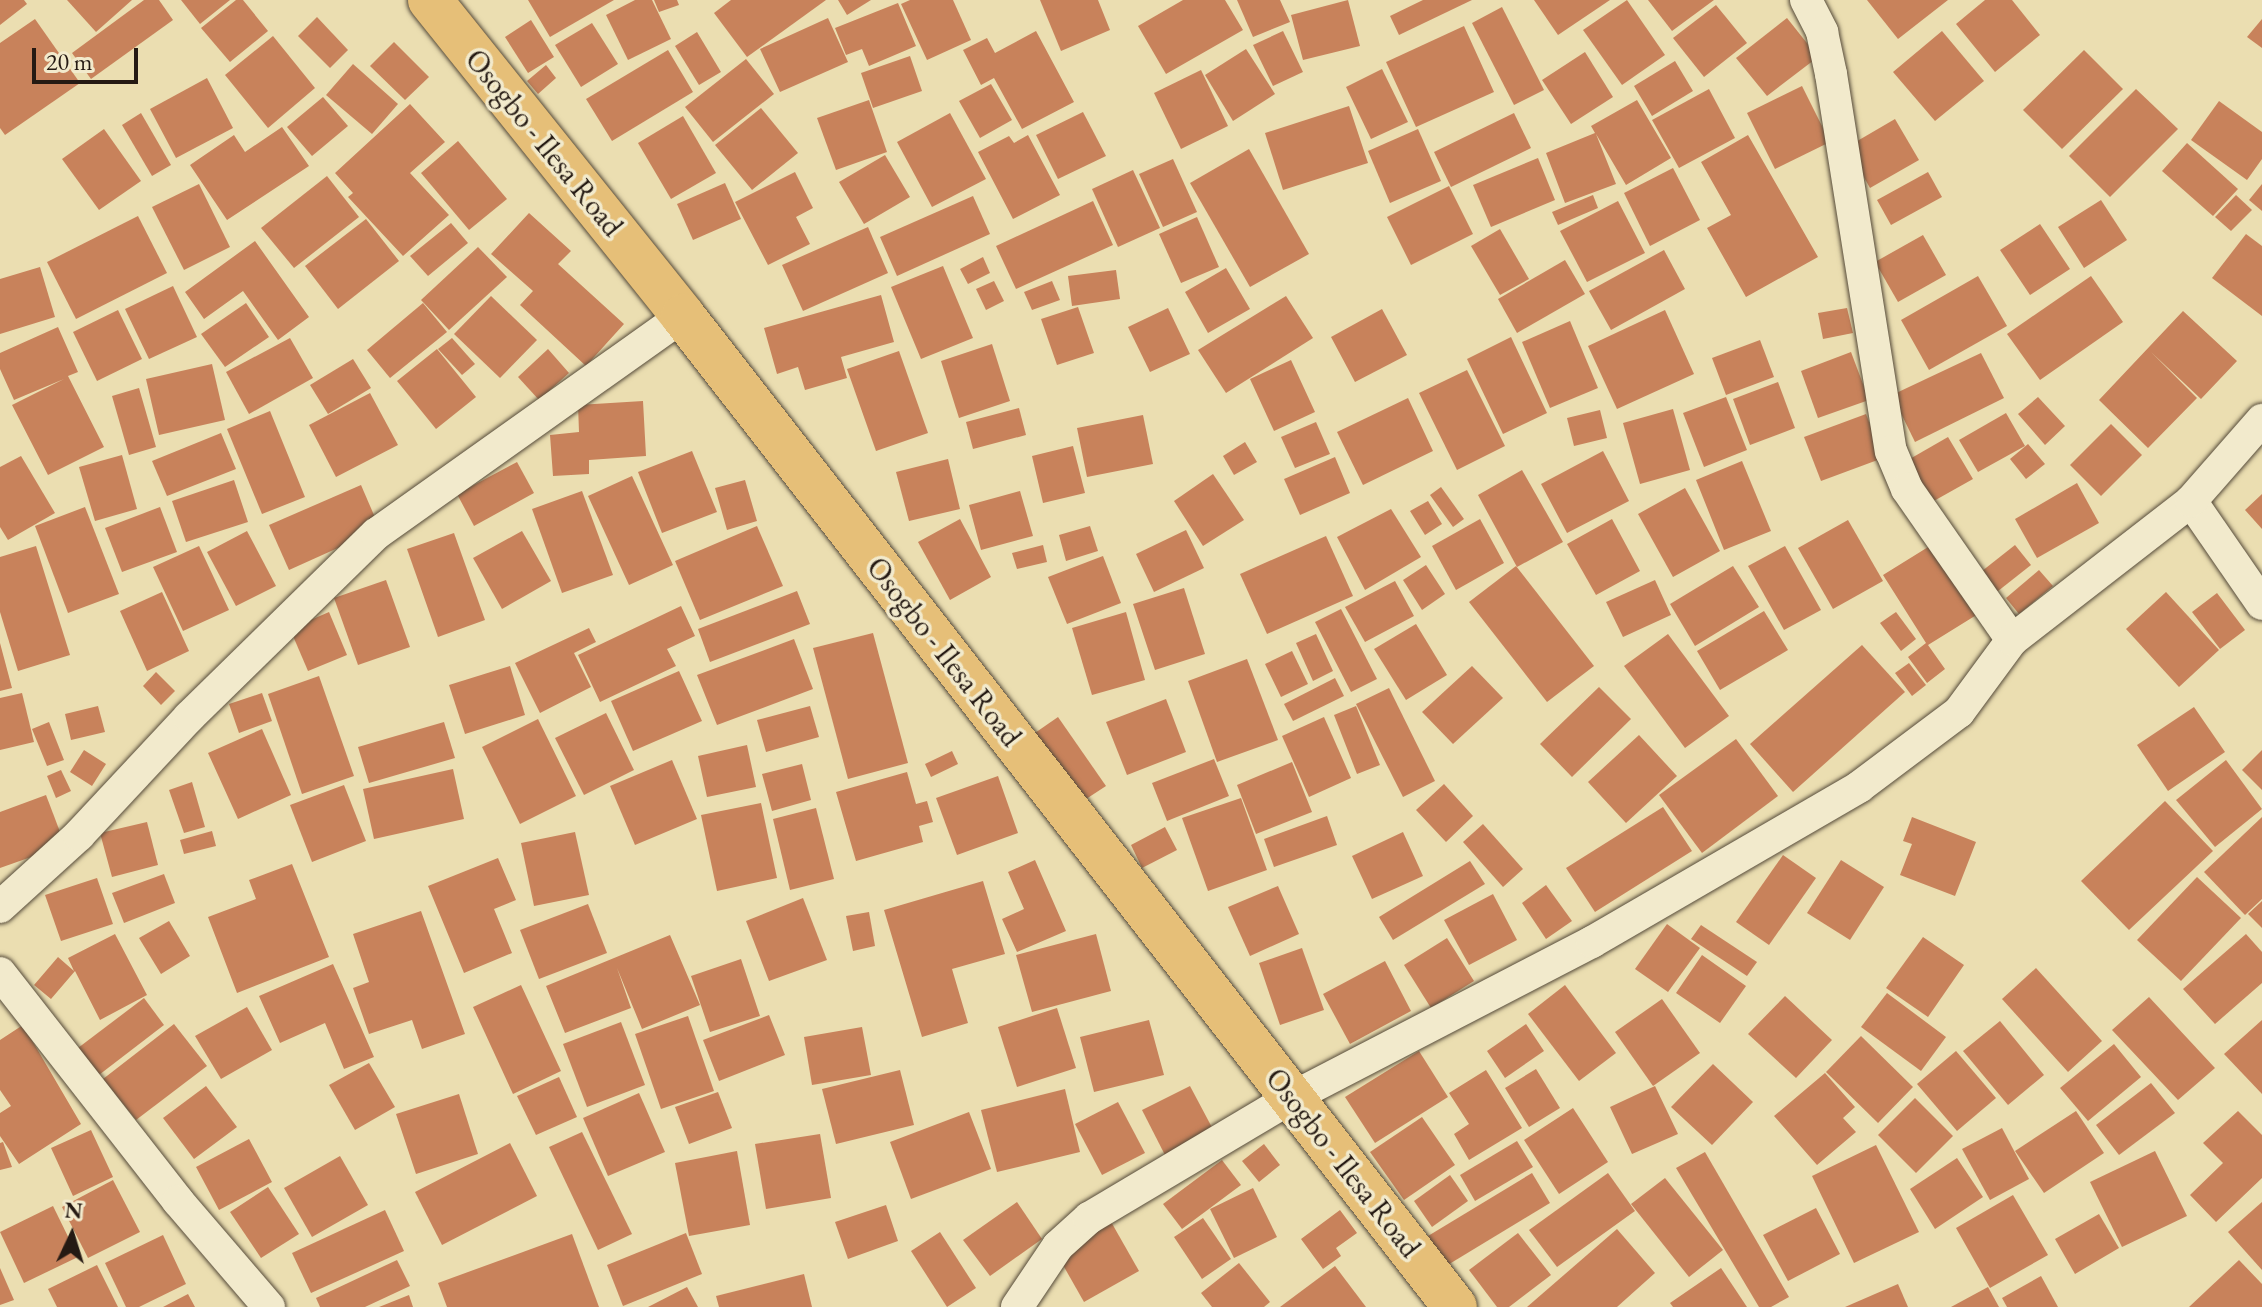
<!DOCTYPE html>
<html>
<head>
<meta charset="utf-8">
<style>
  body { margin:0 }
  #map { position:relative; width:2262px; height:1307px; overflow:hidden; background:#ebdeb1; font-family:"EB Garamond",serif }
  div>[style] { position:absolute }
  .building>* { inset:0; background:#c8825b }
  .roads { filter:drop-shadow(0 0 2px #564b3a) drop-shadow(0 0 2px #564b3a) }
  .minor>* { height:32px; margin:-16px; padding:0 16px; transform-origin:16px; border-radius:16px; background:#f2eacc }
  .primary>* { height:44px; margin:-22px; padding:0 22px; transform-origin:22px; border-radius:22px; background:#e6bf78 }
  span { translate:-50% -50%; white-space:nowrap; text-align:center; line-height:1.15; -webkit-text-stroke:7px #f2eacc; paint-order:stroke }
  .street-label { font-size:30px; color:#251a13 }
  .north { position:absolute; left:32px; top:1195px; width:80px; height:80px; -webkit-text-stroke:6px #f2eacc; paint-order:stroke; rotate:4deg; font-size:22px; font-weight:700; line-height:32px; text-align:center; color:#251a13 }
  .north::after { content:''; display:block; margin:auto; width:28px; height:36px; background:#251a13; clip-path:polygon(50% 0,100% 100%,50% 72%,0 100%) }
  .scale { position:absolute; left:32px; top:48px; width:106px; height:36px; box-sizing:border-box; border:4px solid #251a13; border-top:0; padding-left:10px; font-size:24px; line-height:28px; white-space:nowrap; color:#251a13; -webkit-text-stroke:6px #f2eacc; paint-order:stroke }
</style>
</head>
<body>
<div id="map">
  <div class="building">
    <div style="clip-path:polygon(0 0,24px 0,27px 4px,0 25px)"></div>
    <div style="clip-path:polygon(67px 0,132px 0,96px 32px)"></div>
    <div style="clip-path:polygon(144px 0,159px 0,173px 20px,91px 79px,72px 53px)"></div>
    <div style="clip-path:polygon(181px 0,230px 0,200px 24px)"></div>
    <div style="clip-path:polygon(236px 0,243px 0,268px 31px,230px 62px,201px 28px)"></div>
    <div style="clip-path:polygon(528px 0,614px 0,550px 37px)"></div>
    <div style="clip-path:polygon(635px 0,652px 0,671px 39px,628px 60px,606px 15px)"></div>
    <div style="clip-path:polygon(654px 0,677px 0,679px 5px,659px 12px)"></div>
    <div style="clip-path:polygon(731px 0,826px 0,747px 57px,714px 13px)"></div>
    <div style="clip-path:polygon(838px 0,871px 0,847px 15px)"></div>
    <div style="clip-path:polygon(910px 0,953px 0,971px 40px,927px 60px,901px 4px)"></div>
    <div style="clip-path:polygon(1040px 0,1098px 0,1110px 30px,1061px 51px)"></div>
    <div style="clip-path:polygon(1183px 0,1225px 0,1243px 30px,1166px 74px,1138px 26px)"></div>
    <div style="clip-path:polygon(1237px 0,1280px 0,1290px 22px,1253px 37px)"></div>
    <div style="clip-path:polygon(1348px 0,1360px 46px,1303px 60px,1291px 15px)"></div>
    <div style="clip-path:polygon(1423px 0,1472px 0,1399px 35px,1390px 16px)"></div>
    <div style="clip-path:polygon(1534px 0,1610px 0,1558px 35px)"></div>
    <div style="clip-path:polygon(1627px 0,1665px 55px,1622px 85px,1583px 30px)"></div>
    <div style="clip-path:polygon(1648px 0,1714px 0,1672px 31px)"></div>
    <div style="clip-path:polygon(1867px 0,1948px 0,1898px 39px)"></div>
    <div style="clip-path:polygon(1985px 0,2012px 0,2040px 35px,1995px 72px,1956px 24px)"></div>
    <div style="clip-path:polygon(898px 3px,916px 46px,869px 66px,862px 49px,846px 55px,835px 28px)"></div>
    <div style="clip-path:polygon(1716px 5px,1747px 43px,1704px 77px,1673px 38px)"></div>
    <div style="clip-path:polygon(1502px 7px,1544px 90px,1514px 105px,1472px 23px)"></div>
    <div style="clip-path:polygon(317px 17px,348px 50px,330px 68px,298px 36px)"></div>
    <div style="clip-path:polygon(828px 18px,848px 62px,780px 92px,760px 49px)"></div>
    <div style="clip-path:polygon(1787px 18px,1818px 57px,1767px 96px,1736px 58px)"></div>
    <div style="clip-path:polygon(35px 19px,80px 83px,5px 135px,0 128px,0 43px)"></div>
    <div style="clip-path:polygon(2262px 19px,2262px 48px,2247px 37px)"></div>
    <div style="clip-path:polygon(531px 20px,554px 57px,528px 73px,505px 37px)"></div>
    <div style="clip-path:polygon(592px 23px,618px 64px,581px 87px,555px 45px)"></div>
    <div style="clip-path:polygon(1464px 26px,1494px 92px,1416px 127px,1386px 62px)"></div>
    <div style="clip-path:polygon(1036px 31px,1074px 102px,1022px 129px,994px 78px,981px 85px,963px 50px,987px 38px,995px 53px)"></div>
    <div style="clip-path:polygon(1283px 31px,1303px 72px,1273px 86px,1253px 45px)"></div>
    <div style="clip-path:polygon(1942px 31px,1984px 81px,1935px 121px,1893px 72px)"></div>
    <div style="clip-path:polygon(697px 32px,721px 72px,699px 85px,675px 46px)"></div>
    <div style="clip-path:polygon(273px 36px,315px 88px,268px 128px,225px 75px)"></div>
    <div style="clip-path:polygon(394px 42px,429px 77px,405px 100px,370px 66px)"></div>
    <div style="clip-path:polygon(1246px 49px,1275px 94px,1233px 121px,1205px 75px)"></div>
    <div style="clip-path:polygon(668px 50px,693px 92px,612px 141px,586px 99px)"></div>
    <div style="clip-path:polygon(2084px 50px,2123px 89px,2062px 149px,2023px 110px)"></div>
    <div style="clip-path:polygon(1585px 52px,1613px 97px,1571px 124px,1542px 80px)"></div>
    <div style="clip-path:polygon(910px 56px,922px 91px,873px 108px,861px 73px)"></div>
    <div style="clip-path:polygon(746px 59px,774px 94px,713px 142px,685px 107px)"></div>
    <div style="clip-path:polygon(1675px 61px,1693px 91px,1652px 116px,1634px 86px)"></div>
    <div style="clip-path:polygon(353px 64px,398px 104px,372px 134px,326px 95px)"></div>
    <div style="clip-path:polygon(546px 65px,556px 78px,538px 94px,527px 81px)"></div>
    <div style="clip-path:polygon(1382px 69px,1408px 122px,1371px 139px,1346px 87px)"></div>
    <div style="clip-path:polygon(1201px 70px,1228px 126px,1181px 149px,1154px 93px)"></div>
    <div style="clip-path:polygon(207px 78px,233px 128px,176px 158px,150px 109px)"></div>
    <div style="clip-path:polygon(991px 84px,1012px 120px,980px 138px,959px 101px)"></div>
    <div style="clip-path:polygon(1802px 86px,1830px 142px,1775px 169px,1747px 113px)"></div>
    <div style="clip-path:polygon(1709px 89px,1735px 138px,1679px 168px,1652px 120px)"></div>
    <div style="clip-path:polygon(2136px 89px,2178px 129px,2110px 197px,2069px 156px)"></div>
    <div style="clip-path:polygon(323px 97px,348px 126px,312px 156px,287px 127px)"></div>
    <div style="clip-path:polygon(869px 100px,887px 152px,836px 170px,817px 118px)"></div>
    <div style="clip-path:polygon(1637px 100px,1671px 158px,1626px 185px,1596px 134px,1616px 184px,1565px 203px,1546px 153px,1595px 133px,1591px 126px)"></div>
    <div style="clip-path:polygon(2219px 101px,2262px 132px,2262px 159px,2247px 180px,2191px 140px)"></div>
    <div style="clip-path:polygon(410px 104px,445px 142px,410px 173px,449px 215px,403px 256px,348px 197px,353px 193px,335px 173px)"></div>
    <div style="clip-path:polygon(1349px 106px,1368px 163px,1283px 190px,1265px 133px)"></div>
    <div style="clip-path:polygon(761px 108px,798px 153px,752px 190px,715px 145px)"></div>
    <div style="clip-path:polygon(1083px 112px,1106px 156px,1058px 179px,1036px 135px)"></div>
    <div style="clip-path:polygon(141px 113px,171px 165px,152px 176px,122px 125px)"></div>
    <div style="clip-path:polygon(950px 113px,986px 179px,932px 207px,897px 142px)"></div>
    <div style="clip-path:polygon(1514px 113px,1531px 148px,1451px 187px,1434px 152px)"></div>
    <div style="clip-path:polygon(683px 116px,716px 173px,671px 199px,638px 143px)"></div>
    <div style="clip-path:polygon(1895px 119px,1919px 160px,1870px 188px,1847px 147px)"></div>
    <div style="clip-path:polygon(282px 127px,309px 166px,227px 220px,190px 165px,234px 135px,245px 152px)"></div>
    <div style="clip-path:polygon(104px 129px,141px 181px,99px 210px,62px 159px)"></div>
    <div style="clip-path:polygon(1418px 129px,1441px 181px,1390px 203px,1368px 151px)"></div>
    <div style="clip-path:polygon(1028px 135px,1060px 195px,1013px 219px,978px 152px,1009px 136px,1014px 143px)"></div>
    <div style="clip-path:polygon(1748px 135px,1818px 257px,1746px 297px,1707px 228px,1731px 215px,1701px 162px)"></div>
    <div style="clip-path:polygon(458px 141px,507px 199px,469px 230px,421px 173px)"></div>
    <div style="clip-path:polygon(2187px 143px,2238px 189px,2213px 216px,2162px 171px)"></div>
    <div style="clip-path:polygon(1249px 149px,1309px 254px,1250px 287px,1190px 183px)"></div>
    <div style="clip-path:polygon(885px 155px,910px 197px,864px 224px,839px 182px)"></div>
    <div style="clip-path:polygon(1538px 158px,1555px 200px,1491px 227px,1473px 185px)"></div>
    <div style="clip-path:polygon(1173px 159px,1197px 212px,1163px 227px,1139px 174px)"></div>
    <div style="clip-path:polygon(1673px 168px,1700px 220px,1650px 246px,1624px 193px)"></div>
    <div style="clip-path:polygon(1133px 170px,1160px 228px,1118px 247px,1092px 189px)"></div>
    <div style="clip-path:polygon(795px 172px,813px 208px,796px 217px,810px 244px,768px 265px,735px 202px)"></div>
    <div style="clip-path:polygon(1928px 172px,1942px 197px,1891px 225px,1877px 200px)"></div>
    <div style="clip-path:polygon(327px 176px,359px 217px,294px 268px,261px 228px)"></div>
    <div style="clip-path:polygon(725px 183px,741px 219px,693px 240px,677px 204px)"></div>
    <div style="clip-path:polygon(199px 184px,230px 247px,184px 270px,152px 207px)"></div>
    <div style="clip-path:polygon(2262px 184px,2262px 211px,2249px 200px)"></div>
    <div style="clip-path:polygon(1449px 186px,1473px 234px,1411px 265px,1387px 217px)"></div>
    <div style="clip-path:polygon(1593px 195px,1598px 208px,1558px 225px,1552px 212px)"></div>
    <div style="clip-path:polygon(2236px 195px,2252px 210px,2231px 231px,2215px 217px)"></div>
    <div style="clip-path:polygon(973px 196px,990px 234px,897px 276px,880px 237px)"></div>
    <div style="clip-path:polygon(2101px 200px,2127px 240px,2084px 268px,2058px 227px)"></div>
    <div style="clip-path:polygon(1093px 201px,1113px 245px,1016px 289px,996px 246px)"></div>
    <div style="clip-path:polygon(1618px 201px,1645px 253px,1587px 282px,1560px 231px)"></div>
    <div style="clip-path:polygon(529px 213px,571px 251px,558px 264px,624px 324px,586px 366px,520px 305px,533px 291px,491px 254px)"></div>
    <div style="clip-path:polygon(138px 216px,167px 273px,76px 319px,47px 262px)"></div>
    <div style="clip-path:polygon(1197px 217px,1219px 267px,1181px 283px,1159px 234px)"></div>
    <div style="clip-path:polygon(366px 219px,399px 261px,338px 309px,305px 266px)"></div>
    <div style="clip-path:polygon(451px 223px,468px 243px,428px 276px,410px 256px)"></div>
    <div style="clip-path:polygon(2040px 224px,2070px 269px,2030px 295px,2000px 250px)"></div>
    <div style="clip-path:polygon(868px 227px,888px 273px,803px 311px,782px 265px)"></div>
    <div style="clip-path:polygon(1500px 229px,1529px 279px,1500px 295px,1471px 246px)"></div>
    <div style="clip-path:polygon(2246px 234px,2262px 246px,2262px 316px,2212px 278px)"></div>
    <div style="clip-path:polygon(1923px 235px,1946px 275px,1898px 302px,1875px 262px)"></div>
    <div style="clip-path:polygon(255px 241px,309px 317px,278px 340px,243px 291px,204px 319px,185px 292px)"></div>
    <div style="clip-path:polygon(478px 247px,507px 277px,449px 330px,421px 300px)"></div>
    <div style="clip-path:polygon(1664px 250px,1685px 289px,1611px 330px,1589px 291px)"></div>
    <div style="clip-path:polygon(983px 257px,990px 273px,968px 284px,960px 269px)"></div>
    <div style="clip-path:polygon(1565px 260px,1585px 294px,1517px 333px,1498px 299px)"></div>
    <div style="clip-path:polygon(943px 266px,973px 338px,921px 359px,891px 287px)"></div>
    <div style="clip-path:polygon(40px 267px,55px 317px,0 334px,0 279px)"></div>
    <div style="clip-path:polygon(1226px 268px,1250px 309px,1208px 333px,1185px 292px)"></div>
    <div style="clip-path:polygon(1116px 270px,1120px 299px,1072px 306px,1068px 276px)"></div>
    <div style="clip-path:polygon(1978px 276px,2007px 326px,1929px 370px,1901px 320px)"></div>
    <div style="clip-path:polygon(2091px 276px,2123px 322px,2040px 380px,2007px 334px)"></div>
    <div style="clip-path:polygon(994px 281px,1004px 301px,986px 310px,976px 289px)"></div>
    <div style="clip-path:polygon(1052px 281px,1060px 300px,1032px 310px,1024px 292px)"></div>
    <div style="clip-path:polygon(173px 286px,197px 337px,149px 359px,125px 309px)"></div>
    <div style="clip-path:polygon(881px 295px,894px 342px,841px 357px,847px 378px,805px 390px,798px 367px,777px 374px,764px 328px)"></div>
    <div style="clip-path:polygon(491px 296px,537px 340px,500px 378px,454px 334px)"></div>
    <div style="clip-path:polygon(1286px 296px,1313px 338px,1226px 393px,1198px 350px)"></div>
    <div style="clip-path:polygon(246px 303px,269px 337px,225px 367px,201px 334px)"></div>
    <div style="clip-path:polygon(423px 303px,447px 332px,390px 378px,367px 350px)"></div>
    <div style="clip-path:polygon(1078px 307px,1094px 353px,1057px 365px,1041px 319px)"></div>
    <div style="clip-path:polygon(1168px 308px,1190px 354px,1150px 372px,1128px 327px)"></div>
    <div style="clip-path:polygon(1847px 308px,1853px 333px,1823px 339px,1818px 313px)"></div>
    <div style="clip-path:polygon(1382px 309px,1407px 355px,1355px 382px,1331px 337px)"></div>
    <div style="clip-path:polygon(118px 310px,142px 359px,97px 381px,73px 332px)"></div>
    <div style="clip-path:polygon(1665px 310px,1694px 374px,1617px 409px,1588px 346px)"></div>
    <div style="clip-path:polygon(2183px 311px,2237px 361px,2201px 399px,2151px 352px,2197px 398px,2148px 448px,2099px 400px)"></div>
    <div style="clip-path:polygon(1570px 321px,1598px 388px,1550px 408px,1522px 342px)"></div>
    <div style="clip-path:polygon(58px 327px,78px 372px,68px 376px,104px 447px,48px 475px,12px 405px,64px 379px,14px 400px,0 369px,0 353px)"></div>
    <div style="clip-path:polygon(1511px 337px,1547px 413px,1503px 434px,1467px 359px)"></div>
    <div style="clip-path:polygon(290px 338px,313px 378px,249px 414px,226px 372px)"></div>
    <div style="clip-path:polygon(452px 338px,475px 364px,462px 375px,438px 349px)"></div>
    <div style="clip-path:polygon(1760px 340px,1774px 377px,1726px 395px,1712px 358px)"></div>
    <div style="clip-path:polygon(992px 344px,1010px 401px,959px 418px,941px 361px)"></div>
    <div style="clip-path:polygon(437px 349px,476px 397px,436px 429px,397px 381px)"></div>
    <div style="clip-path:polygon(548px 349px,569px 373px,539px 400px,518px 377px)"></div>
    <div style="clip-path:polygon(899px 351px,928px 433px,876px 451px,847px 369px)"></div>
    <div style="clip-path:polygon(1851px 352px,1869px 400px,1818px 418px,1801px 371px)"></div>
    <div style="clip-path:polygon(1981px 353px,2004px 398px,1915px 442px,1892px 395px)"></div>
    <div style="clip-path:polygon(353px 359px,371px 388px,328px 414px,310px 385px)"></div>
    <div style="clip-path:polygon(1291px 360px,1315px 412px,1274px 431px,1250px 379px)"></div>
    <div style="clip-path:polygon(212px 364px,225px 420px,159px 435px,146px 379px)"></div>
    <div style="clip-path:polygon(1467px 370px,1505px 446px,1457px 470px,1419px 393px)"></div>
    <div style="clip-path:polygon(1778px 382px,1795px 428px,1750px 445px,1733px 399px)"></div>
    <div style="clip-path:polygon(139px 388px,156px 447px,129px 455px,112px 396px)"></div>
    <div style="clip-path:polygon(370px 393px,398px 445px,336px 477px,309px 425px)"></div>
    <div style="clip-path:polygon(1726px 397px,1747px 450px,1704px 467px,1683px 413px)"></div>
    <div style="clip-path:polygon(2038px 397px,2065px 426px,2045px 445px,2018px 414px)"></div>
    <div style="clip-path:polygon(1408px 398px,1433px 451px,1363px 485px,1337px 432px)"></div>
    <div style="clip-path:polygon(643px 401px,646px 456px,589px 460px,589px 474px,553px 476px,550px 435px,579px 432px,578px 405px)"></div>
    <div style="clip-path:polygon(1019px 408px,1026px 435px,973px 449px,966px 422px)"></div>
    <div style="clip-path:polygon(1673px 409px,1690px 470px,1640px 484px,1623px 423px)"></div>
    <div style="clip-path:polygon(1600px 410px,1607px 438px,1574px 446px,1567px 418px)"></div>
    <div style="clip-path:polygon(270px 411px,305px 497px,262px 514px,227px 429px)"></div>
    <div style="clip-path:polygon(2006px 413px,2025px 446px,1978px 472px,1959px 440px)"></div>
    <div style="clip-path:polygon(1866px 414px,1883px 458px,1821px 481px,1804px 437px)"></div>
    <div style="clip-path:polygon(1143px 415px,1153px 464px,1087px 477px,1077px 428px)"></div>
    <div style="clip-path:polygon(1316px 422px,1330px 454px,1295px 468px,1281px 437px)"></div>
    <div style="clip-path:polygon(2111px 424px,2142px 455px,2101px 496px,2070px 465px)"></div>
    <div style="clip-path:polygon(221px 433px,236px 469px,167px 496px,152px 461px)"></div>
    <div style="clip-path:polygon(1948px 437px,1973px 479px,1932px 502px,1908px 460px)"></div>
    <div style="clip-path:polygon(1245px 442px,1257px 462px,1234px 475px,1223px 456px)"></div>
    <div style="clip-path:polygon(2028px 444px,2045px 464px,2026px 479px,2010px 459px)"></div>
    <div style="clip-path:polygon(1073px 446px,1085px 493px,1043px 503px,1032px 456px)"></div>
    <div style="clip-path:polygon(692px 451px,717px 512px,662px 533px,638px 472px)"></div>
    <div style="clip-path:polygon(1603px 451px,1629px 501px,1567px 533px,1541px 484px)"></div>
    <div style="clip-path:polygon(122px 455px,137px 509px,95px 521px,79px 467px)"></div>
    <div style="clip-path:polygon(21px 456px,55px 513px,8px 540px,0 527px,0 467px)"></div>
    <div style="clip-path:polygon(1335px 457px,1350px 493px,1300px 515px,1284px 479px)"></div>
    <div style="clip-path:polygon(948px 459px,960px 509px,909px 521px,896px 472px)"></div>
    <div style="clip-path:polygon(1742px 461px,1771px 531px,1724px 550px,1696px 480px)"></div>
    <div style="clip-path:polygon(517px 462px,534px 493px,474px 526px,457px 494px)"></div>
    <div style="clip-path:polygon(1522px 470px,1563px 542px,1517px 567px,1478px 495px)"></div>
    <div style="clip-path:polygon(1213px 474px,1244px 520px,1203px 546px,1174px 501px)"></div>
    <div style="clip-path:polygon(632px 476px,673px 565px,629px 585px,588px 496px)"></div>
    <div style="clip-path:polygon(234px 480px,248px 522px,186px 542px,172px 501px)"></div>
    <div style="clip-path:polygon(745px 480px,757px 521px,727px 530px,715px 488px)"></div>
    <div style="clip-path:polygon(2077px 483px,2099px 523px,2037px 558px,2015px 519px)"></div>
    <div style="clip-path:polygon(361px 485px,380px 529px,289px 570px,269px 525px)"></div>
    <div style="clip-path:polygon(1441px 487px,1464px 519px,1453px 527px,1430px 495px)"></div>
    <div style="clip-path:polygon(1685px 488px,1720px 551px,1673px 577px,1638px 514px)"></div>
    <div style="clip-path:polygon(582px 491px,613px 575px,562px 593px,532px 509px)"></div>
    <div style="clip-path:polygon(1020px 491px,1033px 536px,981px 550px,969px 505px)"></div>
    <div style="clip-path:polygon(2262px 494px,2262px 529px,2245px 510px)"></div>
    <div style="clip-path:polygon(1428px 501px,1442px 524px,1425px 535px,1410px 511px)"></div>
    <div style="clip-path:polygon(85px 507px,119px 594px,68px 613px,35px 526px)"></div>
    <div style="clip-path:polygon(160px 507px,177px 552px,122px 572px,105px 528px)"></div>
    <div style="clip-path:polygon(1391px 509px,1421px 557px,1365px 590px,1337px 537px)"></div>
    <div style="clip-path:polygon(960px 519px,991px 577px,950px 600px,918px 542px)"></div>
    <div style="clip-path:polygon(1480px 519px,1504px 563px,1456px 590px,1432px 546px)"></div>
    <div style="clip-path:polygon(1612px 519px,1640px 571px,1596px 595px,1567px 544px)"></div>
    <div style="clip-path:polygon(1848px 520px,1883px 581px,1833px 609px,1798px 548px)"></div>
    <div style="clip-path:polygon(757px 526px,783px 586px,700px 620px,675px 561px)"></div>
    <div style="clip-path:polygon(1090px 526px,1098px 551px,1066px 561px,1059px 535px)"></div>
    <div style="clip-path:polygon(1186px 530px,1204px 568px,1154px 592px,1136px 554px)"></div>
    <div style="clip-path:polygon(247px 531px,276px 586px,236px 606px,207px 552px)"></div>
    <div style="clip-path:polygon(522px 531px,551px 581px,502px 609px,473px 558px)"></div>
    <div style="clip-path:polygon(454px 533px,485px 620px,438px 637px,407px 549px)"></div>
    <div style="clip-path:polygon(1326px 536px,1353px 596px,1267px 634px,1240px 574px)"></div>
    <div style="clip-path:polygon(1933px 544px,1978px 614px,1928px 645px,1945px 669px,1927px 683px,1908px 657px,1926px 643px,1883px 575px)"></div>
    <div style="clip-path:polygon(1043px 545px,1047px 562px,1017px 569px,1012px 553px)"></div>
    <div style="clip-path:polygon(2015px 545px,2031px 565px,1993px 595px,1977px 575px)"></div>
    <div style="clip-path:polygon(36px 546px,70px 655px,18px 671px,0 612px,0 557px)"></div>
    <div style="clip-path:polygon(199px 546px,229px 610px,183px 631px,153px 567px)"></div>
    <div style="clip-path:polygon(1785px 546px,1821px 610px,1784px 630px,1748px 566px)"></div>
    <div style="clip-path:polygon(1103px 556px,1121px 603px,1067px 624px,1048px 577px)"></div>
    <div style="clip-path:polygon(1426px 565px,1445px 594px,1422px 610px,1403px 580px)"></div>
    <div style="clip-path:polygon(1516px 566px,1594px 666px,1547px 702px,1469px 602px)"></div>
    <div style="clip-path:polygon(1733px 566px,1759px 607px,1695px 646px,1670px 604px)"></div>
    <div style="clip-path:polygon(2039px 570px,2053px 586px,2019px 614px,2006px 598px)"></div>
    <div style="clip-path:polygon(386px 580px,410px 647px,358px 665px,334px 598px)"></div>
    <div style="clip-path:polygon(1655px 580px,1671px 615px,1623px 637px,1606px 602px)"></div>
    <div style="clip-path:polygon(1395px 581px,1414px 616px,1365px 642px,1345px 607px)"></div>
    <div style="clip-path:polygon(1184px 588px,1205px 654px,1155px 670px,1133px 604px)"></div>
    <div style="clip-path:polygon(797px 591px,810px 624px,710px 662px,698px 629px)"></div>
    <div style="clip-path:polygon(162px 592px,189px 651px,147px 671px,120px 611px)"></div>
    <div style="clip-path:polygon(2166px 592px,2219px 650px,2179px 687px,2126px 629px)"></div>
    <div style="clip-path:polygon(2217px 593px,2245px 630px,2220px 649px,2192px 612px)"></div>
    <div style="clip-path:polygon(681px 606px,695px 636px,667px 649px,676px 666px,600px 702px,578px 655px)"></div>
    <div style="clip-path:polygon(1341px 609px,1377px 679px,1351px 692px,1315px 622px)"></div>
    <div style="clip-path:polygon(1764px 611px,1788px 650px,1720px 690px,1697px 651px)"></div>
    <div style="clip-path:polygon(329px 612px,347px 655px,308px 671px,290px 629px)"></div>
    <div style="clip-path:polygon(1126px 612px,1145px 680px,1092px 695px,1072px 628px)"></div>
    <div style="clip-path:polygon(1896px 612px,1916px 639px,1901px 651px,1880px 623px)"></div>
    <div style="clip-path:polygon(1416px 624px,1447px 675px,1406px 700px,1374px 649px)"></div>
    <div style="clip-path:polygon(589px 628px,596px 642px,574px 653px,591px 687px,540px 713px,515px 663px)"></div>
    <div style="clip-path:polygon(873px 633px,908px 763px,848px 779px,813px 648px)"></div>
    <div style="clip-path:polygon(1316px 634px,1333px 671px,1313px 681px,1296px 643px)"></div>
    <div style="clip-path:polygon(1668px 634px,1729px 716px,1685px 748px,1624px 666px)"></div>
    <div style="clip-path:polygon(794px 639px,813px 689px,717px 725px,697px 675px)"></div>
    <div style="clip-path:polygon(0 643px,12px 688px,0 691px)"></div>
    <div style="clip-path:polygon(1862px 645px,1905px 692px,1793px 792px,1750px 744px)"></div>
    <div style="clip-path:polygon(1292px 651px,1308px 684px,1281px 697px,1265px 664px)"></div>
    <div style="clip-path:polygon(1247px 659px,1278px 740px,1217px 762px,1188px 681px)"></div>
    <div style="clip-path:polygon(1909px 663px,1926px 685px,1912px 696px,1895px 673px)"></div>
    <div style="clip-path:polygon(510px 666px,525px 715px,465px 734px,449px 685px)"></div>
    <div style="clip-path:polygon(1472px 666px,1503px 698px,1453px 744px,1422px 712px)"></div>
    <div style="clip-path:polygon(679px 671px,702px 721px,633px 751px,611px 701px)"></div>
    <div style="clip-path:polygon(156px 672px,175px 691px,161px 705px,143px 686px)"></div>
    <div style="clip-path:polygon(319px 676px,354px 776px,302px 794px,268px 694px)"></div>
    <div style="clip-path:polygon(1335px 678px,1344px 696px,1293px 721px,1284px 704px)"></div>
    <div style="clip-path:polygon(1599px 687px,1631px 719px,1572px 777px,1540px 744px)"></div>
    <div style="clip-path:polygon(1389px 688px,1435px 781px,1403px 797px,1356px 704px)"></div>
    <div style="clip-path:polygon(22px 693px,34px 742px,0 750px,0 698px)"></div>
    <div style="clip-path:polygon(262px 693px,272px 721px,239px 733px,229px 704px)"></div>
    <div style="clip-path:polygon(1166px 699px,1186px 752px,1127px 775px,1106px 722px)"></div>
    <div style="clip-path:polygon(98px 706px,105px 732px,71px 740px,65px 714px)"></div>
    <div style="clip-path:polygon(810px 706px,819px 737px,766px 752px,757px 720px)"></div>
    <div style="clip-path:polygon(1356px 706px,1380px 765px,1357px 774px,1334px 715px)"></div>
    <div style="clip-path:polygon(2194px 707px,2225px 752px,2168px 791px,2137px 745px)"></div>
    <div style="clip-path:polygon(606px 713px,634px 770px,584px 795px,555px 738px)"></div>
    <div style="clip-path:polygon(1058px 717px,1106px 786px,1080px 803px,1032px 735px)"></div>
    <div style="clip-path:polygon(1324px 717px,1351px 778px,1309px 797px,1282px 736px)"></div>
    <div style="clip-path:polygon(538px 719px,576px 796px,520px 824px,482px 747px)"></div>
    <div style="clip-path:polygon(49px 722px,64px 760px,47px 766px,32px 729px)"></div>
    <div style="clip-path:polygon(444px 722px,455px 758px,369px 783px,358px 747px)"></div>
    <div style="clip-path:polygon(262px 729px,291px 795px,238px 819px,208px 753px)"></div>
    <div style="clip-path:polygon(1639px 735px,1677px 776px,1626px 823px,1588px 782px)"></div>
    <div style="clip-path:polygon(1736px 739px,1778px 796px,1702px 853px,1659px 795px)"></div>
    <div style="clip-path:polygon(747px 745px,756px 787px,707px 797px,698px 756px)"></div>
    <div style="clip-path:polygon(84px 750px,106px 764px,92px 786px,70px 772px)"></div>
    <div style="clip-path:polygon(2262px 750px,2262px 790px,2242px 770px)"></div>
    <div style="clip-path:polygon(952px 751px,958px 764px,931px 777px,925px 764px)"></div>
    <div style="clip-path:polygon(1214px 759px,1229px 796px,1167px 821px,1152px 783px)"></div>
    <div style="clip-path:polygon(672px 760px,697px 819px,635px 845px,610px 786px)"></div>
    <div style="clip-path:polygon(2226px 760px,2262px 809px,2215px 847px,2176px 800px)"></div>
    <div style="clip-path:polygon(1292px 762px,1312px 812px,1256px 834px,1237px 785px)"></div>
    <div style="clip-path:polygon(802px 764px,811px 800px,772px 811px,762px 774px)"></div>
    <div style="clip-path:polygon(453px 769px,464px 819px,374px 839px,363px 789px)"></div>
    <div style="clip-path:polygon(61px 770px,71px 791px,56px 798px,47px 776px)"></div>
    <div style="clip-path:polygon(907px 772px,916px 804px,927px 801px,933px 822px,919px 826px,923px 842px,856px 861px,836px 792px)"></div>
    <div style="clip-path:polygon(998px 776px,1018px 833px,957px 855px,936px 798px)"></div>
    <div style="clip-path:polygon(192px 782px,205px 827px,184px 833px,169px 790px)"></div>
    <div style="clip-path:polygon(1444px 784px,1473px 816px,1446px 842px,1416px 810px)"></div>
    <div style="clip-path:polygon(344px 785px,366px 841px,312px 862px,290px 805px)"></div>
    <div style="clip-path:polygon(46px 795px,65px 845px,0 868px,0 812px)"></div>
    <div style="clip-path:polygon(1241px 798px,1267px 870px,1208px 891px,1182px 818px)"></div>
    <div style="clip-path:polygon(2165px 801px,2213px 851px,2129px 930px,2081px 881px)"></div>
    <div style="clip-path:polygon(761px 803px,777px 878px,717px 891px,701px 815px)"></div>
    <div style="clip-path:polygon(1663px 807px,1692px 851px,1595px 912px,1566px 868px)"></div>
    <div style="clip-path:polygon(816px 808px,834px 879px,790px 890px,773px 819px)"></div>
    <div style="clip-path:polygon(1327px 816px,1337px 845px,1274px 867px,1264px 839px)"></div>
    <div style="clip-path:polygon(1912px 817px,1976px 842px,1955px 896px,1900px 875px,1912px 844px,1903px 841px)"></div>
    <div style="clip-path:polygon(2262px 817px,2262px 899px,2245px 915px,2204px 872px)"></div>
    <div style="clip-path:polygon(147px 822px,158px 865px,112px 877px,100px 833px)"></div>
    <div style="clip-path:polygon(1483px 824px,1523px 869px,1503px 887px,1463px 842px)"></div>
    <div style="clip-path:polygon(1165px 827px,1177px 850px,1142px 868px,1131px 845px)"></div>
    <div style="clip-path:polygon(212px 831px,216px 846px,184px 854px,180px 840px)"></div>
    <div style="clip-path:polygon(575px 832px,589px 895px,534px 906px,521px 843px)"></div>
    <div style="clip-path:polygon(1403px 832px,1423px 876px,1372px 899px,1352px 856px)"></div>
    <div style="clip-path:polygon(1783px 855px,1816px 878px,1769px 945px,1736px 922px)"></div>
    <div style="clip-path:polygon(498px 858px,516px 900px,494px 909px,512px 953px,464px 973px,428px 886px)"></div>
    <div style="clip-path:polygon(1035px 860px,1066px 931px,1017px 952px,1002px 919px,1024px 909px,1008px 872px)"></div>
    <div style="clip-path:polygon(1841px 860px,1884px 887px,1850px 940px,1807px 913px)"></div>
    <div style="clip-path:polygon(1470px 861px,1485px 884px,1393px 940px,1379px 917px)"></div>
    <div style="clip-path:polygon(292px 864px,329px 957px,237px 993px,208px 917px,256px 899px,249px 880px)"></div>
    <div style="clip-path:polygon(164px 874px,175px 903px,124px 923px,112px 893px)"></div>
    <div style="clip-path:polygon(2197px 877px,2241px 918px,2181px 981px,2137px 940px)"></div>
    <div style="clip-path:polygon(97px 878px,113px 924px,61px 941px,45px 895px)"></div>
    <div style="clip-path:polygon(983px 881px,1005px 954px,952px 969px,968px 1023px,922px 1037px,884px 910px)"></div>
    <div style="clip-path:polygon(1546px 885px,1572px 921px,1546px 939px,1522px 903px)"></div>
    <div style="clip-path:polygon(1278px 886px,1299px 934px,1250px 956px,1228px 907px)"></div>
    <div style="clip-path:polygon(1493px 894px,1517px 940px,1469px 965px,1444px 920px)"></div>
    <div style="clip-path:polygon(803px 898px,827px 960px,769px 981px,746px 921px)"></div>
    <div style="clip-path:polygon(2262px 901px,2262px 928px,2248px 914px)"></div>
    <div style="clip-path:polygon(588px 904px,607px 953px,539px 979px,520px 930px)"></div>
    <div style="clip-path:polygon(421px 911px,465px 1034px,422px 1049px,412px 1020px,369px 1034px,353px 988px,369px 982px,353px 934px)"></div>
    <div style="clip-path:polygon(869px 912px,875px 946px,853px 951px,846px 916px)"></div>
    <div style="clip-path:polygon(169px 921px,190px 956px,161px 974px,139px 938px)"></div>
    <div style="clip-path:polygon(1667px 924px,1700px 948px,1668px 992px,1635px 969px)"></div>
    <div style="clip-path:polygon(1701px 925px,1757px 962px,1747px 976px,1691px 939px)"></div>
    <div style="clip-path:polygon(115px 934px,147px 995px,100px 1020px,75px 971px,51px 999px,34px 985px,58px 957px,74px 971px,68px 958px)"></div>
    <div style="clip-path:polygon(1096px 934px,1111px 991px,1032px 1012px,1016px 955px)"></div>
    <div style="clip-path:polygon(2246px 934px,2262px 952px,2262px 983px,2215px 1024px,2183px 989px)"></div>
    <div style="clip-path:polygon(670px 935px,700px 1005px,642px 1029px,617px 968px,631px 1008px,565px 1033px,546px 986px)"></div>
    <div style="clip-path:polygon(1923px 937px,1964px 965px,1928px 1017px,1886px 988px)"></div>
    <div style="clip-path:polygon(1447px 938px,1474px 981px,1431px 1008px,1404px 965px)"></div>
    <div style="clip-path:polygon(1302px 948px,1324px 1010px,1280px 1025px,1259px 963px)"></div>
    <div style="clip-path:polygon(1702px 955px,1746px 986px,1720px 1023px,1676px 993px)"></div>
    <div style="clip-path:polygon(741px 959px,760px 1016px,710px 1032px,691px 976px)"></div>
    <div style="clip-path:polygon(1385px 961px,1411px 1011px,1350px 1044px,1323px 994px)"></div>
    <div style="clip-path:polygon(333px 964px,374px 1057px,344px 1069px,325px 1023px,280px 1043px,259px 996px)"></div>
    <div style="clip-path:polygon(2036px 968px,2102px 1041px,2068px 1072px,2002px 999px)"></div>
    <div style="clip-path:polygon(521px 985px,561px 1071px,513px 1094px,473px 1007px)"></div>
    <div style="clip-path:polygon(1565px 985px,1616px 1053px,1579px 1081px,1528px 1014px)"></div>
    <div style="clip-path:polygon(1887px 993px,1946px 1037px,1921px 1071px,1861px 1027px)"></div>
    <div style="clip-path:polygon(1785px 996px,1832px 1040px,1796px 1078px,1748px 1034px)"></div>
    <div style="clip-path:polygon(2149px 997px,2215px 1068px,2178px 1100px,2112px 1030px)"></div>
    <div style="clip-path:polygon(144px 998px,164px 1025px,95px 1078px,74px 1051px)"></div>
    <div style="clip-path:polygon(1662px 999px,1700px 1053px,1653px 1086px,1615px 1032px)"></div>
    <div style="clip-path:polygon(247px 1007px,272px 1050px,221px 1079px,195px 1036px)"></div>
    <div style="clip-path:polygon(1057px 1008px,1076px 1068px,1017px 1087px,998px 1027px)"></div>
    <div style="clip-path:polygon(769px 1015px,785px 1055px,719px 1081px,703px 1040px)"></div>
    <div style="clip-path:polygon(688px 1016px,714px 1091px,661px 1109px,635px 1034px)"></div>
    <div style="clip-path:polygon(1149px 1020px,1164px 1075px,1094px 1092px,1080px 1037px)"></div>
    <div style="clip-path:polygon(2262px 1020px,2262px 1094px,2224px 1054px)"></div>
    <div style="clip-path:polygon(2000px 1021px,2044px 1075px,2008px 1105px,1963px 1051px)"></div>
    <div style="clip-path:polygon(621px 1022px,645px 1085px,587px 1107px,563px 1044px)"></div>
    <div style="clip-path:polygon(174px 1024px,207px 1066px,136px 1120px,103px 1079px)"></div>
    <div style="clip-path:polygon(1526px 1024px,1544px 1051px,1505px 1078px,1487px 1051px)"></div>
    <div style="clip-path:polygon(23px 1025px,81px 1124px,19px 1164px,0 1136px,0 1113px,11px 1106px,0 1090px,0 1040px)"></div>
    <div style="clip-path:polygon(862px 1027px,871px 1075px,812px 1085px,804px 1037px)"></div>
    <div style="clip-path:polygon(1861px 1036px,1913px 1087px,1878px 1123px,1826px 1072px)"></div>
    <div style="clip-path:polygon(2114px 1044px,2141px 1077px,2088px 1121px,2060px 1088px)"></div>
    <div style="clip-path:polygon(1419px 1051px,1448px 1097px,1375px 1143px,1345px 1097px)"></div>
    <div style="clip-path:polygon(1956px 1051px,1996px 1098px,1957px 1131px,1917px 1084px)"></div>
    <div style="clip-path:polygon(369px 1063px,395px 1107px,355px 1130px,329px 1085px)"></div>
    <div style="clip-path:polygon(1713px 1064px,1753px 1102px,1712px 1145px,1671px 1107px)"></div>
    <div style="clip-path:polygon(1536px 1069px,1560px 1108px,1529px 1127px,1505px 1088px)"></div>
    <div style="clip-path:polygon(900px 1070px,914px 1125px,836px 1144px,822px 1089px)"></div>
    <div style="clip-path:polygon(1486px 1070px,1522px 1128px,1469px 1160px,1454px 1134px,1469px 1124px,1449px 1093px)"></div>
    <div style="clip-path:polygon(1825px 1073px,1855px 1107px,1843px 1118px,1856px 1132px,1817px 1165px,1774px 1116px)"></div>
    <div style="clip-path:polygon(559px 1077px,577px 1117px,536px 1135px,517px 1096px)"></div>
    <div style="clip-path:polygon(2151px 1083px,2175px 1113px,2119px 1155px,2096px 1125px)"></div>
    <div style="clip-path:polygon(206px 1086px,237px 1127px,194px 1159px,163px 1118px)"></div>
    <div style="clip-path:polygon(1190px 1086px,1216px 1135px,1167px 1159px,1142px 1110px)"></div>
    <div style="clip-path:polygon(1655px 1086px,1678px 1134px,1632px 1154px,1610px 1107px)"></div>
    <div style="clip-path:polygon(1065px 1089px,1080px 1152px,997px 1172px,981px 1110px)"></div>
    <div style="clip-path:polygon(718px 1092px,732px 1128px,689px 1144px,675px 1107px)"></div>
    <div style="clip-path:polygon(639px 1093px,665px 1152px,608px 1176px,583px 1118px)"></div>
    <div style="clip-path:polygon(459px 1094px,478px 1154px,416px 1174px,396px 1114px)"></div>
    <div style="clip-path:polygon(1915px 1098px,1953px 1136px,1916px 1173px,1878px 1135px)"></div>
    <div style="clip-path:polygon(1118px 1102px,1145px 1153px,1102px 1175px,1075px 1124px)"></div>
    <div style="clip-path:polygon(1573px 1108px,1608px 1162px,1559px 1194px,1524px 1140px)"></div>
    <div style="clip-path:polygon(2076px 1111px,2104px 1153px,2044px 1193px,2015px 1151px)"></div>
    <div style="clip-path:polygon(2238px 1111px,2262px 1135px,2262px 1178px,2216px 1222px,2190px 1195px,2223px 1163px,2203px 1143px)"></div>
    <div style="clip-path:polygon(969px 1112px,991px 1169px,911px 1199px,890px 1142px)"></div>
    <div style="clip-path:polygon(1422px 1117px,1455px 1165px,1404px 1200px,1370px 1152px)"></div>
    <div style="clip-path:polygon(2002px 1128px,2029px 1179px,1990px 1200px,1962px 1149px)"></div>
    <div style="clip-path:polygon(91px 1130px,113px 1177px,73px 1196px,51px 1148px)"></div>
    <div style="clip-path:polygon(582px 1132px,632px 1234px,598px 1250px,549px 1147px)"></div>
    <div style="clip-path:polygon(820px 1134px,831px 1198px,766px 1209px,755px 1144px)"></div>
    <div style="clip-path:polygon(249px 1139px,272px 1182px,219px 1210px,196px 1167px)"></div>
    <div style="clip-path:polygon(1517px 1141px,1533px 1167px,1475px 1201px,1460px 1175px)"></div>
    <div style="clip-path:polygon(3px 1142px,12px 1167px,0 1170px,0 1143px)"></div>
    <div style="clip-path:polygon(510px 1143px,537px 1196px,442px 1245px,415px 1192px)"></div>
    <div style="clip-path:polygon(1264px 1144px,1280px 1165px,1259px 1182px,1242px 1161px)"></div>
    <div style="clip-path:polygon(1876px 1145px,1919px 1232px,1854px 1263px,1812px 1176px)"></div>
    <div style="clip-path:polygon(737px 1151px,750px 1225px,689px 1236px,675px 1163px)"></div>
    <div style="clip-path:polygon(2155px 1151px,2187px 1216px,2122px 1247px,2090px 1182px)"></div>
    <div style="clip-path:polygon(1705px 1152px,1789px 1297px,1771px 1307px,1759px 1307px,1676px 1168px)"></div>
    <div style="clip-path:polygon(340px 1156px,368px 1205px,312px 1237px,284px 1188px)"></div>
    <div style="clip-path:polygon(1957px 1158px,1983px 1197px,1935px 1229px,1910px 1189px)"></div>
    <div style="clip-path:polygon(1222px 1160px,1241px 1185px,1182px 1229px,1163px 1204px)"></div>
    <div style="clip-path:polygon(1532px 1173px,1550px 1203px,1446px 1266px,1428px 1236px)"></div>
    <div style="clip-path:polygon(1608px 1173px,1635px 1211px,1557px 1267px,1529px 1230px)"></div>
    <div style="clip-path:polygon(1450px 1175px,1468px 1201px,1432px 1227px,1414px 1201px)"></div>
    <div style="clip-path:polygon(1665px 1178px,1723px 1250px,1689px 1277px,1631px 1204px)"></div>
    <div style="clip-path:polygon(113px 1180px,140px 1232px,88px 1258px,62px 1207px)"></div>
    <div style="clip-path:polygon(268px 1187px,299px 1234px,261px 1258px,230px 1212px)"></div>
    <div style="clip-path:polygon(1253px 1188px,1277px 1237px,1234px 1258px,1210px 1209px)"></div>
    <div style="clip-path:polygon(2013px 1195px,2048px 1255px,1990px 1288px,1956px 1228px)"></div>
    <div style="clip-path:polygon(1017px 1202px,1042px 1239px,990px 1276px,963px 1240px)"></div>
    <div style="clip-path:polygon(2262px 1202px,2262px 1270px,2228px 1232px)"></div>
    <div style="clip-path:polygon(886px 1205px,898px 1241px,848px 1259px,835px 1222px)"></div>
    <div style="clip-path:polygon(53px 1206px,78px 1257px,24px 1283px,0 1232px)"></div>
    <div style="clip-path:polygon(1816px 1208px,1840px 1254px,1788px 1281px,1763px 1235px)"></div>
    <div style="clip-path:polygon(385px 1210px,404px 1251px,311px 1293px,292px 1253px)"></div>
    <div style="clip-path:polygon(1340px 1210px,1357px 1233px,1336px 1248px,1341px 1256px,1323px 1269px,1301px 1239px)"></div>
    <div style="clip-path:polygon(2099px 1214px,2119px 1248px,2075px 1274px,2055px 1239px)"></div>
    <div style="clip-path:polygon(1203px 1218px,1231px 1259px,1202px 1279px,1174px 1237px)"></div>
    <div style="clip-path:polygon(1110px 1220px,1139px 1271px,1084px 1302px,1055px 1251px)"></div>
    <div style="clip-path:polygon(1617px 1229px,1655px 1273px,1617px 1307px,1527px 1307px)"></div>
    <div style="clip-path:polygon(940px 1232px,976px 1288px,947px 1307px,911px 1251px)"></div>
    <div style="clip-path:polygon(686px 1233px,702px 1274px,623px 1306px,607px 1265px)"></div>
    <div style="clip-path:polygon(1518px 1233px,1551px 1275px,1509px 1307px,1497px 1307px,1469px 1270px)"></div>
    <div style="clip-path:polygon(572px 1234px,599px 1307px,447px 1307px,438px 1283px)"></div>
    <div style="clip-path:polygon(163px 1235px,186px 1284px,139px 1307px,126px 1307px,105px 1263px)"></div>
    <div style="clip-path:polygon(397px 1260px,410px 1286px,365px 1307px,320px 1307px,316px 1298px)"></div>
    <div style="clip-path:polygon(2239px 1260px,2262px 1284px,2262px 1307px,2189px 1307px)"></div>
    <div style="clip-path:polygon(1239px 1263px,1270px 1302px,1264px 1307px,1212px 1307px,1201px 1293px)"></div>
    <div style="clip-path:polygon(97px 1265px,118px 1307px,57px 1307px,48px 1289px)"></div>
    <div style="clip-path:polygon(1335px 1266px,1366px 1307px,1280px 1307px)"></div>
    <div style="clip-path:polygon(0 1268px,14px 1300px,0 1305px)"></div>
    <div style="clip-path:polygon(1721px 1268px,1747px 1307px,1673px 1307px,1670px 1303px)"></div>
    <div style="clip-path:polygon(804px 1274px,812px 1307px,719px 1307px,716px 1296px)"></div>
    <div style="clip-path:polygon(2041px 1276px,2058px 1307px,2007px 1307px,2002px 1298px)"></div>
    <div style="clip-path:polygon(1898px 1284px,1908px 1307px,1845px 1307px)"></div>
    <div style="clip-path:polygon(687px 1287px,698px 1307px,648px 1307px)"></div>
    <div style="clip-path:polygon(1988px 1287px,1999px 1307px,1951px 1307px)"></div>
    <div style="clip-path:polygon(188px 1294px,195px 1307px,163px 1307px)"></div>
    <div style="clip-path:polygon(409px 1295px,413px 1307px,379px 1307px)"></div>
  </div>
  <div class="roads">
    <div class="minor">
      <div style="left:1806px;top:0;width:36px;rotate:63deg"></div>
      <div style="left:1822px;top:32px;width:43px;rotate:77.9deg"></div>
      <div style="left:1831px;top:74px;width:382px;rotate:81deg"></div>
      <div style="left:1891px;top:451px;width:41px;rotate:67.2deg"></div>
      <div style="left:1907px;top:489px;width:184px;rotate:55.2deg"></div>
      <div style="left:2191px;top:501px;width:125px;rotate:55.4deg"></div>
      <div style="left:0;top:907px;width:107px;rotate:-42.3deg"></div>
      <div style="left:79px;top:835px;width:161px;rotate:-47deg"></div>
      <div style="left:189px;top:717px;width:262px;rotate:-44.4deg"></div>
      <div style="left:376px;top:534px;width:377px;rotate:-35.4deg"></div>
      <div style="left:0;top:973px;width:289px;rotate:52deg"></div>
      <div style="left:178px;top:1201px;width:140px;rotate:49.4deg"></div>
      <div style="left:1017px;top:1307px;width:73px;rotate:-56.1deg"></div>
      <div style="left:1058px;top:1246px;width:42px;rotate:-42.1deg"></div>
      <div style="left:1089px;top:1218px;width:235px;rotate:-30.7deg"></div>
      <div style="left:1291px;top:1098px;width:339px;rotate:-27.4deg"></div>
      <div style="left:1592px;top:942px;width:309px;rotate:-30.1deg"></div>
      <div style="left:1859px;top:787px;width:125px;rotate:-36.9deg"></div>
      <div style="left:1959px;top:712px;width:89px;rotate:-53.6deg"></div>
      <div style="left:2012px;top:640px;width:227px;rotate:-37.8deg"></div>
      <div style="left:2191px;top:501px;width:108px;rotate:-48.8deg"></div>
    </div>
    <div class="primary">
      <div style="left:430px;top:0;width:405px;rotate:51.3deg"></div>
      <div style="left:683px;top:316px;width:1256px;rotate:52.08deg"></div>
    </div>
  </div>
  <div class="street-label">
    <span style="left:544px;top:143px;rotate:51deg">Osogbo - Ilesa Road</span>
    <span style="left:944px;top:652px;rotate:52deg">Osogbo - Ilesa Road</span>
    <span style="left:1343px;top:1163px;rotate:52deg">Osogbo - Ilesa Road</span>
  </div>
  <div class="north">N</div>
  <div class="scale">20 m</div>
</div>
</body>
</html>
